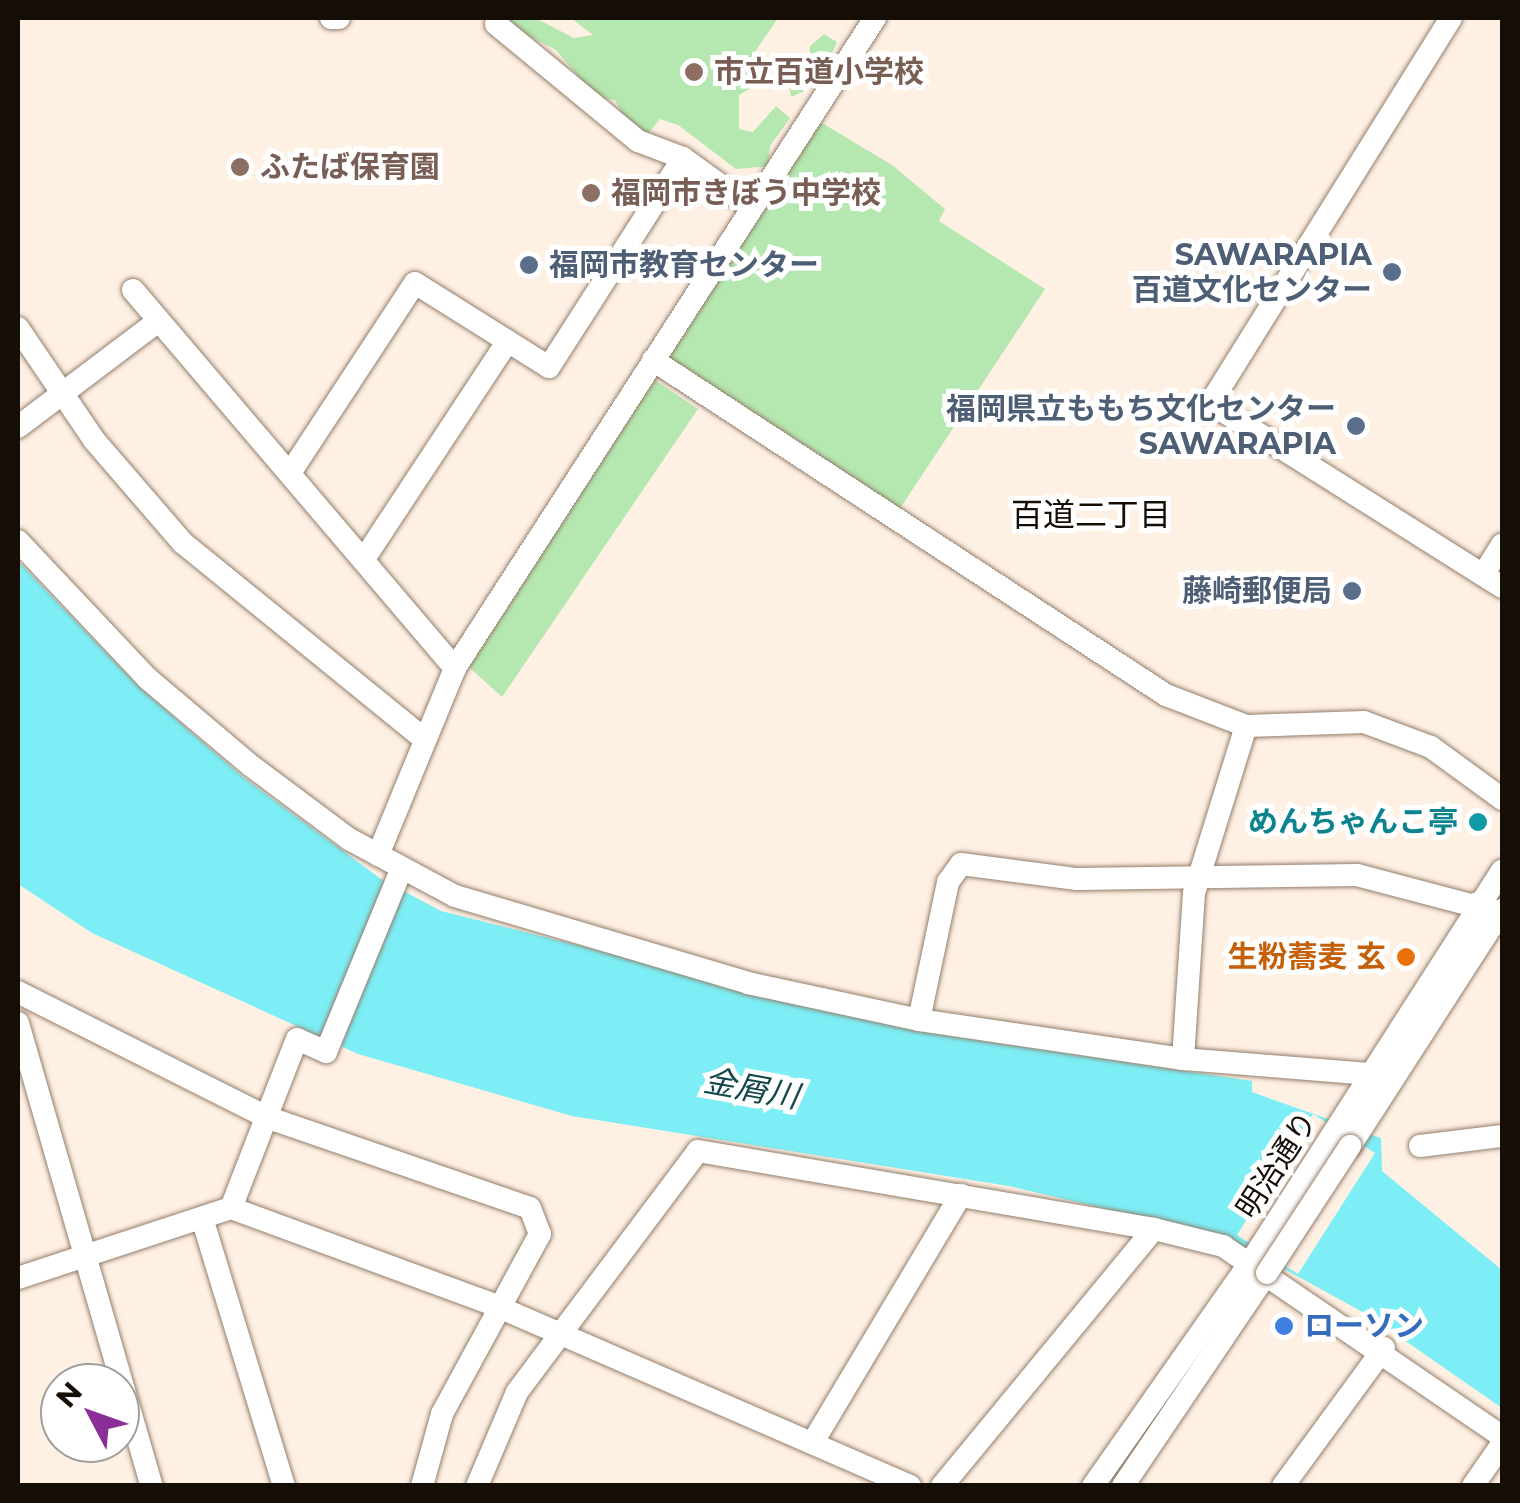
<!DOCTYPE html>
<html>
<head>
<meta charset="utf-8">
<style>
  body { margin:0 }
  #map { position:relative; width:1520px; height:1503px; overflow:hidden; background:#fef0e3; font-family:Montserrat,"Noto Sans JP",sans-serif }
  div>[style] { position:absolute }
  .green>* { inset:0; background:#b5e8b1 }
  .water>* { inset:0; background:#7deef5 }
  .pier>* { inset:0; background:#fef0e3 }
  .roads { filter:drop-shadow(0 0 2px #937e6b) drop-shadow(0 0 2px #937e6b) }
  .minor>* { height:22px; margin:-11px; padding:0 11px; transform-origin:11px; border-radius:11px; background:#fff }
  .major>* { height:30px; margin:-15px; padding:0 15px; transform-origin:15px; border-radius:15px; background:#fff }
  .bridges { filter:drop-shadow(0 0 2px #937e6b) drop-shadow(0 0 2px #937e6b) }
  .minor-bridge>* { height:22px; margin:-11px; padding:0 11px; transform-origin:11px; border-radius:11px; background:#fff }
  .dots>* { width:28px; height:28px; translate:-50% -50%; box-sizing:border-box; border:5px solid #fff; border-radius:50% }
  span { translate:-50% -50%; white-space:nowrap; text-align:center; line-height:1.15; -webkit-text-stroke:10px #fff; paint-order:stroke }
  .education-label { font-size:30px; color:#785e54; font-weight:700 }
  .left { translate:0 -50%; text-align:left }
  .service-label { font-size:30px; color:#4e5e75; font-weight:700 }
  .right { translate:-100% -50%; text-align:right }
  .culture-label { font-size:30px; color:#0d838f; font-weight:700 }
  .food-label { font-size:30px; color:#c56008; font-weight:700 }
  .street-label { font-size:30px; color:#150e07 }
  .shop-label { font-size:30px; color:#366cbe; font-weight:700 }
  .neighbourhood-label { font-size:32px; color:#150e07 }
  .water-label { font-size:32px; color:#14484b; font-style:italic }
  .frame { position:absolute; inset:0; border:20px solid #150e07; pointer-events:none }
  .north { position:absolute; left:40px; top:1363px; width:100px; height:100px; box-sizing:border-box; background:#fff; border:2px solid #a19f9c; border-radius:50%; rotate:311deg; font-size:28px; font-weight:700; line-height:40px; text-align:center; color:#150e07 }
  .north::after { content:''; display:block; margin:auto; width:35px; height:45px; background:#8c2e97; clip-path:polygon(50% 0,100% 100%,50% 72%,0 100%) }
</style>
</head>
<body>
<div id="map">
  <div class="green">
    <div style="clip-path:polygon(494px 18px,535px 18px,574px 38px,593px 35px,571px 18px,778px 18px,744px 68px,760px 65px,769px 78px,739px 95px,739px 129px,753px 132px,776px 106px,790px 118px,770px 146px,768px 166px,736px 169px,678px 125px,660px 119px,648px 134px,626px 122px,615px 100px,596px 97px,556px 50px)"></div>
    <div style="clip-path:polygon(824px 34px,837px 42px,818px 85px,791px 97px,789px 85px,807px 72px,810px 46px)"></div>
    <div style="clip-path:polygon(817px 120px,892px 165px,945px 209px,939px 221px,1045px 289px,899px 510px,666px 356px)"></div>
    <div style="clip-path:polygon(649px 376px,698px 409px,502px 697px,462px 661px)"></div>
  </div>
  <div class="water">
    <div style="clip-path:polygon(18px 561px,139px 687px,243px 777px,381px 879px,441px 911px,923px 1032px,1252px 1081px,1252px 1092px,1381px 1138px,1382px 1171px,1502px 1270px,1502px 1408px,1368px 1315px,1226px 1237px,1009px 1186px,572px 1116px,358px 1054px,92px 933px,18px 884px)"></div>
  </div>
  <div class="pier">
    <div style="clip-path:polygon(1313px 1114px,1375px 1153px,1298px 1274px,1237px 1235px)"></div>
  </div>
  <div class="roads">
    <div class="minor">
      <div style="left:331px;top:18px;width:8px"></div>
      <div style="left:1451px;top:18px;width:454px;rotate:122deg"></div>
      <div style="left:1210px;top:403px;width:345px;rotate:32.2deg"></div>
      <div style="left:496px;top:24px;width:184px;rotate:39.5deg"></div>
      <div style="left:638px;top:141px;width:48px;rotate:20.7deg"></div>
      <div style="left:683px;top:158px;width:85px;rotate:35.9deg"></div>
      <div style="left:133px;top:290px;width:497px;rotate:49.6deg"></div>
      <div style="left:18px;top:328px;width:135px;rotate:55.8deg"></div>
      <div style="left:94px;top:440px;width:136px;rotate:49.2deg"></div>
      <div style="left:183px;top:543px;width:311px;rotate:39.1deg"></div>
      <div style="left:653px;top:360px;width:613px;rotate:33.15deg"></div>
      <div style="left:1166px;top:695px;width:86px;rotate:21.2deg"></div>
      <div style="left:1246px;top:726px;width:118px;rotate:-1.9deg"></div>
      <div style="left:1364px;top:722px;width:72px;rotate:20.5deg"></div>
      <div style="left:1431px;top:747px;width:88px;rotate:36.2deg"></div>
      <div style="left:18px;top:427px;width:174px;rotate:-37.1deg"></div>
      <div style="left:290px;top:473px;width:227px;rotate:-56.7deg"></div>
      <div style="left:415px;top:283px;width:158px;rotate:32.1deg"></div>
      <div style="left:549px;top:367px;width:248px;rotate:-57.3deg"></div>
      <div style="left:18px;top:541px;width:188px;rotate:46.7deg"></div>
      <div style="left:147px;top:678px;width:135px;rotate:40.2deg"></div>
      <div style="left:250px;top:765px;width:124px;rotate:36.8deg"></div>
      <div style="left:349px;top:839px;width:120px;rotate:28.3deg"></div>
      <div style="left:455px;top:896px;width:306px;rotate:16.5deg"></div>
      <div style="left:748px;top:983px;width:175px;rotate:12.2deg"></div>
      <div style="left:919px;top:1020px;width:267px;rotate:8.4deg"></div>
      <div style="left:1183px;top:1059px;width:189px;rotate:4.6deg"></div>
      <div style="left:364px;top:559px;width:261px;rotate:-56.6deg"></div>
      <div style="left:1483px;top:575px;width:36px;rotate:-58deg"></div>
      <div style="left:378px;top:855px;width:202px;rotate:-67.6deg"></div>
      <div style="left:455px;top:668px;width:774px;rotate:-57.13deg"></div>
      <div style="left:18px;top:992px;width:278px;rotate:26.7deg"></div>
      <div style="left:266px;top:1117px;width:279px;rotate:19deg"></div>
      <div style="left:530px;top:1208px;width:28px;rotate:69deg"></div>
      <div style="left:540px;top:1234px;width:205px;rotate:118.6deg"></div>
      <div style="left:442px;top:1414px;width:75px;rotate:105.5deg"></div>
      <div style="left:919px;top:1020px;width:141px;rotate:-78.1deg"></div>
      <div style="left:948px;top:882px;width:22px;rotate:-54deg"></div>
      <div style="left:961px;top:864px;width:117px;rotate:7.4deg"></div>
      <div style="left:1077px;top:879px;width:280px;rotate:-0.8deg"></div>
      <div style="left:1357px;top:875px;width:125px;rotate:14.8deg"></div>
      <div style="left:18px;top:1023px;width:482px;rotate:73.9deg"></div>
      <div style="left:1183px;top:1059px;width:166px;rotate:-86.2deg"></div>
      <div style="left:1194px;top:893px;width:175px;rotate:-72.7deg"></div>
      <div style="left:1350px;top:1146px;width:281px;rotate:-57.2deg"></div>
      <div style="left:1420px;top:1146px;width:83px;rotate:-7deg"></div>
      <div style="left:231px;top:1208px;width:181px;rotate:-68.7deg"></div>
      <div style="left:297px;top:1039px;width:32px;rotate:24deg"></div>
      <div style="left:326px;top:1052px;width:197px;rotate:-67.6deg"></div>
      <div style="left:202px;top:1218px;width:280px;rotate:73deg"></div>
      <div style="left:18px;top:1278px;width:224px;rotate:-18.2deg"></div>
      <div style="left:231px;top:1208px;width:280px;rotate:20.2deg"></div>
      <div style="left:494px;top:1305px;width:454px;rotate:23.5deg"></div>
      <div style="left:813px;top:1442px;width:288px;rotate:-59.1deg"></div>
      <div style="left:477px;top:1486px;width:102px;rotate:-66.9deg"></div>
      <div style="left:517px;top:1392px;width:301px;rotate:-53.1deg"></div>
      <div style="left:698px;top:1151px;width:463px;rotate:9.7deg"></div>
      <div style="left:942px;top:1486px;width:333px;rotate:-50.5deg"></div>
      <div style="left:1154px;top:1229px;width:71px;rotate:13.8deg"></div>
      <div style="left:1223px;top:1246px;width:338px;rotate:34.3deg"></div>
      <div style="left:1093px;top:1486px;width:273px;rotate:-54.9deg"></div>
      <div style="left:1250px;top:1263px;width:466px;rotate:-57.3deg"></div>
      <div style="left:1123px;top:1486px;width:257px;rotate:-55.9deg"></div>
      <div style="left:1283px;top:1486px;width:171px;rotate:-53.8deg"></div>
      <div style="left:1473px;top:1486px;width:51px;rotate:-55.4deg"></div>
    </div>
    <div class="major">
      <div style="left:1478px;top:907px;width:27px;rotate:28deg"></div>
    </div>
  </div>
  <div class="bridges">
    <div class="minor-bridge">
      <div style="left:1267px;top:1273px;width:152px;rotate:-56.8deg"></div>
    </div>
  </div>
  <div class="dots">
    <div style="left:694px;top:72px;background:#8d6e63"></div>
    <div style="left:240px;top:167px;background:#8d6e63"></div>
    <div style="left:591px;top:193px;background:#8d6e63"></div>
    <div style="left:529px;top:265px;background:#5c6f8a"></div>
    <div style="left:1392px;top:272px;background:#5c6f8a"></div>
    <div style="left:1356px;top:426px;background:#5c6f8a"></div>
    <div style="left:1352px;top:591px;background:#5c6f8a"></div>
    <div style="left:1478px;top:822px;background:#0f9aa8"></div>
    <div style="left:1406px;top:957px;background:#e8710a"></div>
    <div style="left:1284px;top:1326px;background:#3f7fe0"></div>
  </div>
  <div class="education-label">
    <span class="left" style="left:714px;top:72px">市立百道小学校</span>
    <span class="left" style="left:260px;top:167px">ふたば保育園</span>
    <span class="left" style="left:611px;top:193px">福岡市きぼう中学校</span>
  </div>
  <div class="service-label">
    <span class="right" style="left:1372px;top:272px">SAWARAPIA<br>百道文化センター</span>
    <span class="left" style="left:549px;top:265px">福岡市教育センター</span>
    <span class="right" style="left:1336px;top:426px">福岡県立ももち文化センター<br>SAWARAPIA</span>
    <span class="right" style="left:1332px;top:591px">藤崎郵便局</span>
  </div>
  <div class="culture-label">
    <span class="right" style="left:1458px;top:822px">めんちゃんこ亭</span>
  </div>
  <div class="food-label">
    <span class="right" style="left:1386px;top:957px">生粉蕎麦 玄</span>
  </div>
  <div class="street-label">
    <span style="left:1277px;top:1165px;rotate:-57deg">明治通り</span>
  </div>
  <div class="shop-label">
    <span class="left" style="left:1304px;top:1326px">ローソン</span>
  </div>
  <div class="neighbourhood-label">
    <span style="left:1091px;top:515px">百道二丁目</span>
  </div>
  <div class="water-label">
    <span style="left:751px;top:1089px;rotate:10deg">金屑川</span>
  </div>
  <div class="frame"></div>
  <div class="north">N</div>
</div>
</body>
</html>
